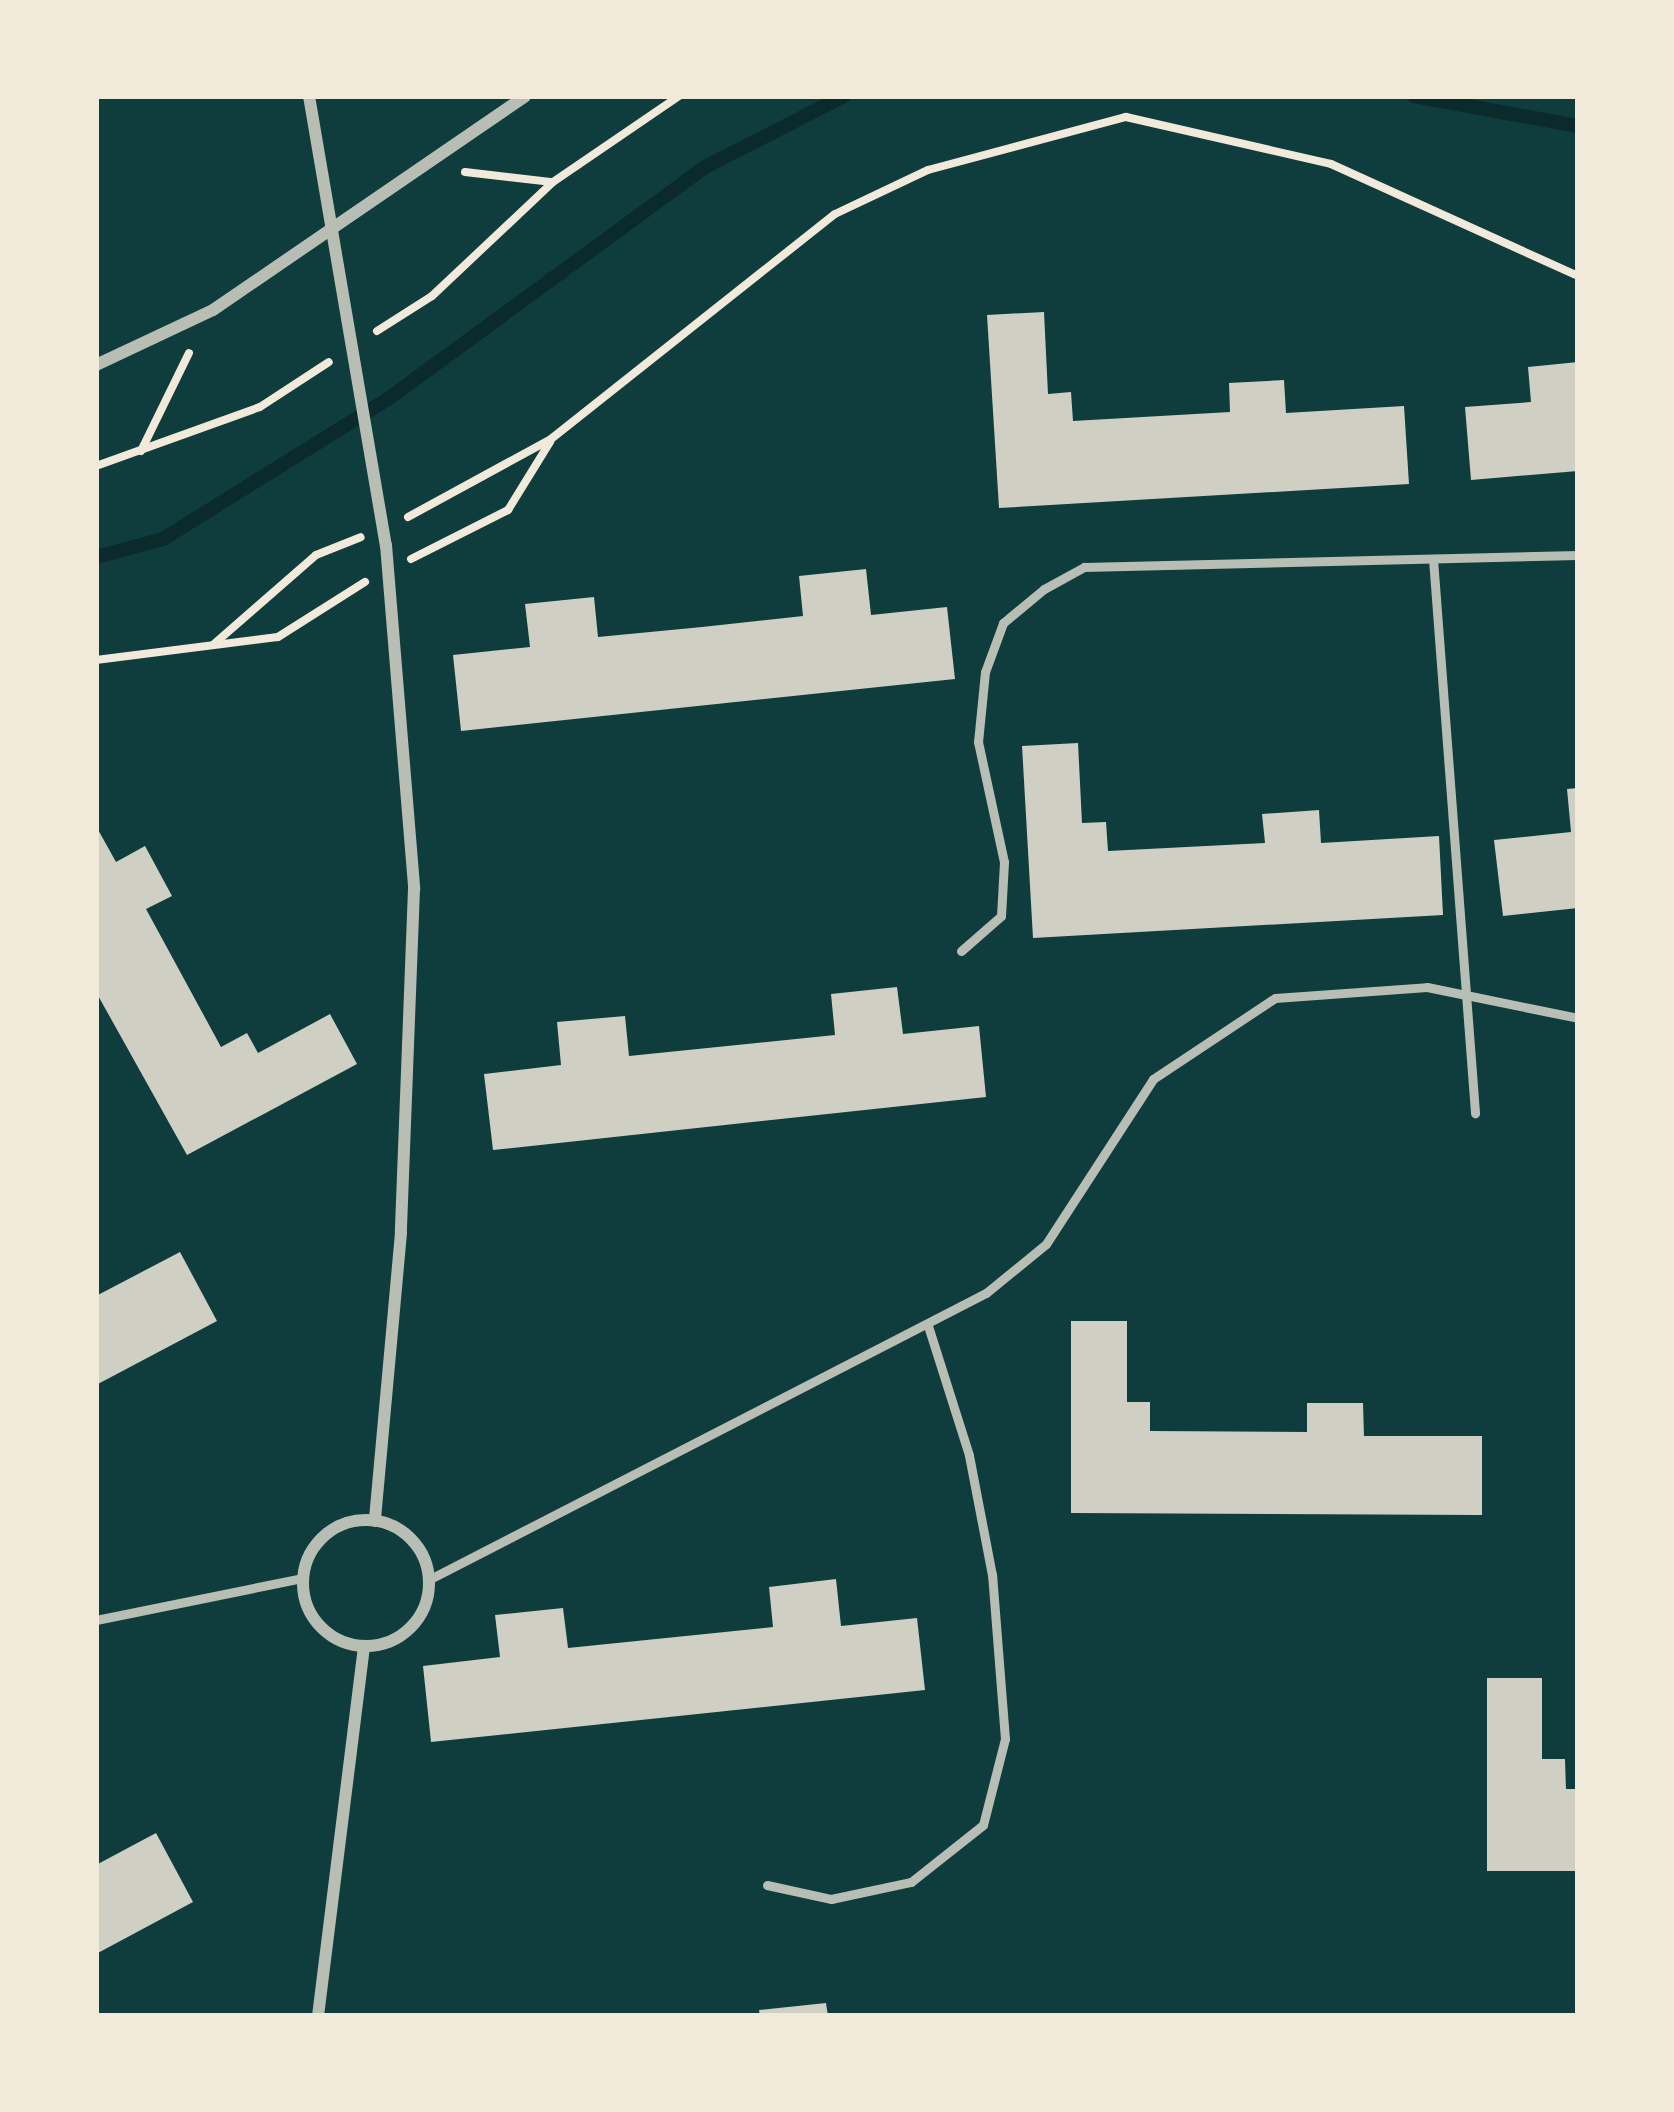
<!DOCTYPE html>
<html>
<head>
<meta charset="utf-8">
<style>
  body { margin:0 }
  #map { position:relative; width:1674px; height:2112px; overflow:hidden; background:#0f3d3e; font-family:"IBM Plex Sans",sans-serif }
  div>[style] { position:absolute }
  .stream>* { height:14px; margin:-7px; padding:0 7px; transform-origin:7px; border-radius:7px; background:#0a2a2b }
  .building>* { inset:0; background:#cfcfc3 }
  .path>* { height:8px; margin:-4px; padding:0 4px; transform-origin:4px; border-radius:4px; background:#f1e9da }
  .service>* { height:9px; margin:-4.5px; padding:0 4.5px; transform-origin:4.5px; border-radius:4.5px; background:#b8beb3 }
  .minor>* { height:12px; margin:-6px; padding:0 6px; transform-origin:6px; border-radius:6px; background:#b8beb3 }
  .minor>.ring { margin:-6px; padding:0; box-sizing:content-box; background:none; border:12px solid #b8beb3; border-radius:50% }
  span { translate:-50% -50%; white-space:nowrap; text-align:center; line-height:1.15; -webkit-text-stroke:9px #f1e9da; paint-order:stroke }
  .frame { position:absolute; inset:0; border:99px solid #f1e9da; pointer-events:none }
</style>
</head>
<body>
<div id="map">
  <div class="stream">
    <div style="left:1414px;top:96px;width:167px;rotate:10.4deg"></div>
    <div style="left:96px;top:557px;width:69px;rotate:-15deg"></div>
    <div style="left:163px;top:539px;width:265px;rotate:-31.9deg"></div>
    <div style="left:388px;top:399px;width:393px;rotate:-36.2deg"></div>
    <div style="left:705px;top:167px;width:156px;rotate:-27.1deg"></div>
  </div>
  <div class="building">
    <div style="clip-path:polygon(1044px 312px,1048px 394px,1071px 392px,1073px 421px,1230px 412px,1229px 383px,1284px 380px,1286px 413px,1404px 406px,1409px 484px,999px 508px,987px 315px)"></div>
    <div style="clip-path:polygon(1578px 362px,1578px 471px,1471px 480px,1465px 407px,1531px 402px,1528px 367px)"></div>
    <div style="clip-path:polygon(866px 569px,871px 615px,947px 607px,955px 679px,461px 731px,453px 655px,530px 647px,525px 604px,594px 597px,598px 637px,702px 627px,803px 616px,799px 576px)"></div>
    <div style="clip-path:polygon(1078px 743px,1082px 823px,1106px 822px,1108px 851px,1265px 843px,1262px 814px,1319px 810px,1321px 843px,1439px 836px,1443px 915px,1033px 938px,1022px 746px)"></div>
    <div style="clip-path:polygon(1578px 788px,1578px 908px,1503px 916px,1494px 840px,1571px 832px,1567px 789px)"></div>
    <div style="clip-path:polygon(96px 826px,116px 862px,145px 846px,172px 896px,146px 909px,221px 1047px,247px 1033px,258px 1053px,330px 1014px,357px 1064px,187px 1155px,96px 992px)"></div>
    <div style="clip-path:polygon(897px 987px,903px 1034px,979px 1026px,986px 1097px,493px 1150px,484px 1074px,561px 1065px,557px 1022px,625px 1016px,629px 1056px,835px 1035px,831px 994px)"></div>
    <div style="clip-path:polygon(180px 1252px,217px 1321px,96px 1385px,96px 1296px)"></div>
    <div style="clip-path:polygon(1071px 1321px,1127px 1321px,1127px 1402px,1150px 1402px,1150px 1431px,1307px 1432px,1307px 1403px,1363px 1403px,1364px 1436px,1482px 1436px,1482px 1515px,1071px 1513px)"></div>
    <div style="clip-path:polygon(836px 1579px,841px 1626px,917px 1618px,925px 1690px,431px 1742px,423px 1666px,500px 1657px,495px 1615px,563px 1608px,568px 1648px,773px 1627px,769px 1587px)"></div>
    <div style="clip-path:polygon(1487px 1678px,1542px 1678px,1542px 1759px,1565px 1759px,1566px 1789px,1578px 1789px,1578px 1871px,1487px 1871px)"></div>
    <div style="clip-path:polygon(156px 1833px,193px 1902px,96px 1954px,96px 1865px)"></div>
    <div style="clip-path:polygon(826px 2003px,828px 2016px,760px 2016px,759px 2010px)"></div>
  </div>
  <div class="path">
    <div style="left:465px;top:172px;width:88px;rotate:6.6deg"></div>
    <div style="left:377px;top:331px;width:65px;rotate:-32.5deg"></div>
    <div style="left:432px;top:296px;width:166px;rotate:-43.3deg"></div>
    <div style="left:553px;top:182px;width:153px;rotate:-34.3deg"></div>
    <div style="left:141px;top:451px;width:109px;rotate:-63.9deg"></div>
    <div style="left:96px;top:466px;width:174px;rotate:-19.8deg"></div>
    <div style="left:260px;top:407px;width:82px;rotate:-33.1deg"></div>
    <div style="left:408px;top:517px;width:163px;rotate:-28.6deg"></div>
    <div style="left:551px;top:439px;width:362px;rotate:-38.4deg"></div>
    <div style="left:835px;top:214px;width:103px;rotate:-25.3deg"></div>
    <div style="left:928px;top:170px;width:205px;rotate:-15deg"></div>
    <div style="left:1126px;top:117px;width:210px;rotate:12.9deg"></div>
    <div style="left:1331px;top:164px;width:271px;rotate:24.4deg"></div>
    <div style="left:411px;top:559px;width:109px;rotate:-26.8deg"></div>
    <div style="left:508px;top:510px;width:80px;rotate:-58.3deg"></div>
    <div style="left:214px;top:644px;width:135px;rotate:-41.1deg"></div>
    <div style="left:316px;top:555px;width:48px;rotate:-21.8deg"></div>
    <div style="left:96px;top:660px;width:183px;rotate:-7.2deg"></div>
    <div style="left:278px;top:637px;width:103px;rotate:-32.3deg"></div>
  </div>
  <div class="service">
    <div style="left:1433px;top:559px;width:556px;rotate:85.66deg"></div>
    <div style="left:961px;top:951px;width:53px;rotate:-41.2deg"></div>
    <div style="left:1001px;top:916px;width:54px;rotate:-86.8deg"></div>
    <div style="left:1004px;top:862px;width:123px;rotate:-102.2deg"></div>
    <div style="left:978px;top:742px;width:70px;rotate:-84.3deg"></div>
    <div style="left:985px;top:672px;width:52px;rotate:-69.8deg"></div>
    <div style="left:1003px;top:623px;width:53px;rotate:-39.7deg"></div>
    <div style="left:1044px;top:589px;width:46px;rotate:-28.8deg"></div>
    <div style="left:1084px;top:567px;width:494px;rotate:-1.4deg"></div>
    <div style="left:430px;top:1579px;width:625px;rotate:-27.22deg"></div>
    <div style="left:986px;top:1293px;width:77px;rotate:-39.2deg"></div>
    <div style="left:1046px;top:1244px;width:197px;rotate:-57deg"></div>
    <div style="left:1153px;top:1079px;width:146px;rotate:-33.6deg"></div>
    <div style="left:1275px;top:998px;width:152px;rotate:-4.1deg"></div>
    <div style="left:1427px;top:987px;width:154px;rotate:11.6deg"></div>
    <div style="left:96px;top:1620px;width:210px;rotate:-11.5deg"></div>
    <div style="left:767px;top:1885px;width:66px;rotate:12.3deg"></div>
    <div style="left:831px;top:1899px;width:82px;rotate:-12deg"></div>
    <div style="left:911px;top:1882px;width:92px;rotate:-38.4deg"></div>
    <div style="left:983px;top:1825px;width:89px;rotate:-75.7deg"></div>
    <div style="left:1005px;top:1739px;width:165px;rotate:-94.5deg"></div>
    <div style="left:992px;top:1575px;width:122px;rotate:-100.9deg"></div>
    <div style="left:969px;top:1455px;width:135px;rotate:-107.6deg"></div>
  </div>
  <div class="minor">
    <div style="left:309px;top:96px;width:456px;rotate:80.3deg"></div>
    <div style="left:386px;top:545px;width:345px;rotate:85.3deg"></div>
    <div style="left:414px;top:889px;width:344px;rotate:92.2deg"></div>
    <div style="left:401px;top:1233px;width:289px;rotate:95.2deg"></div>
    <div style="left:96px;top:365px;width:129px;rotate:-25.2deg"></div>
    <div style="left:213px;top:310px;width:378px;rotate:-34.4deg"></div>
    <div class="ring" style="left:303px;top:1520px;width:114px;height:114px"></div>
    <div style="left:318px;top:2016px;width:373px;rotate:-82.9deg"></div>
  </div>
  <div class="frame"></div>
</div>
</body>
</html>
